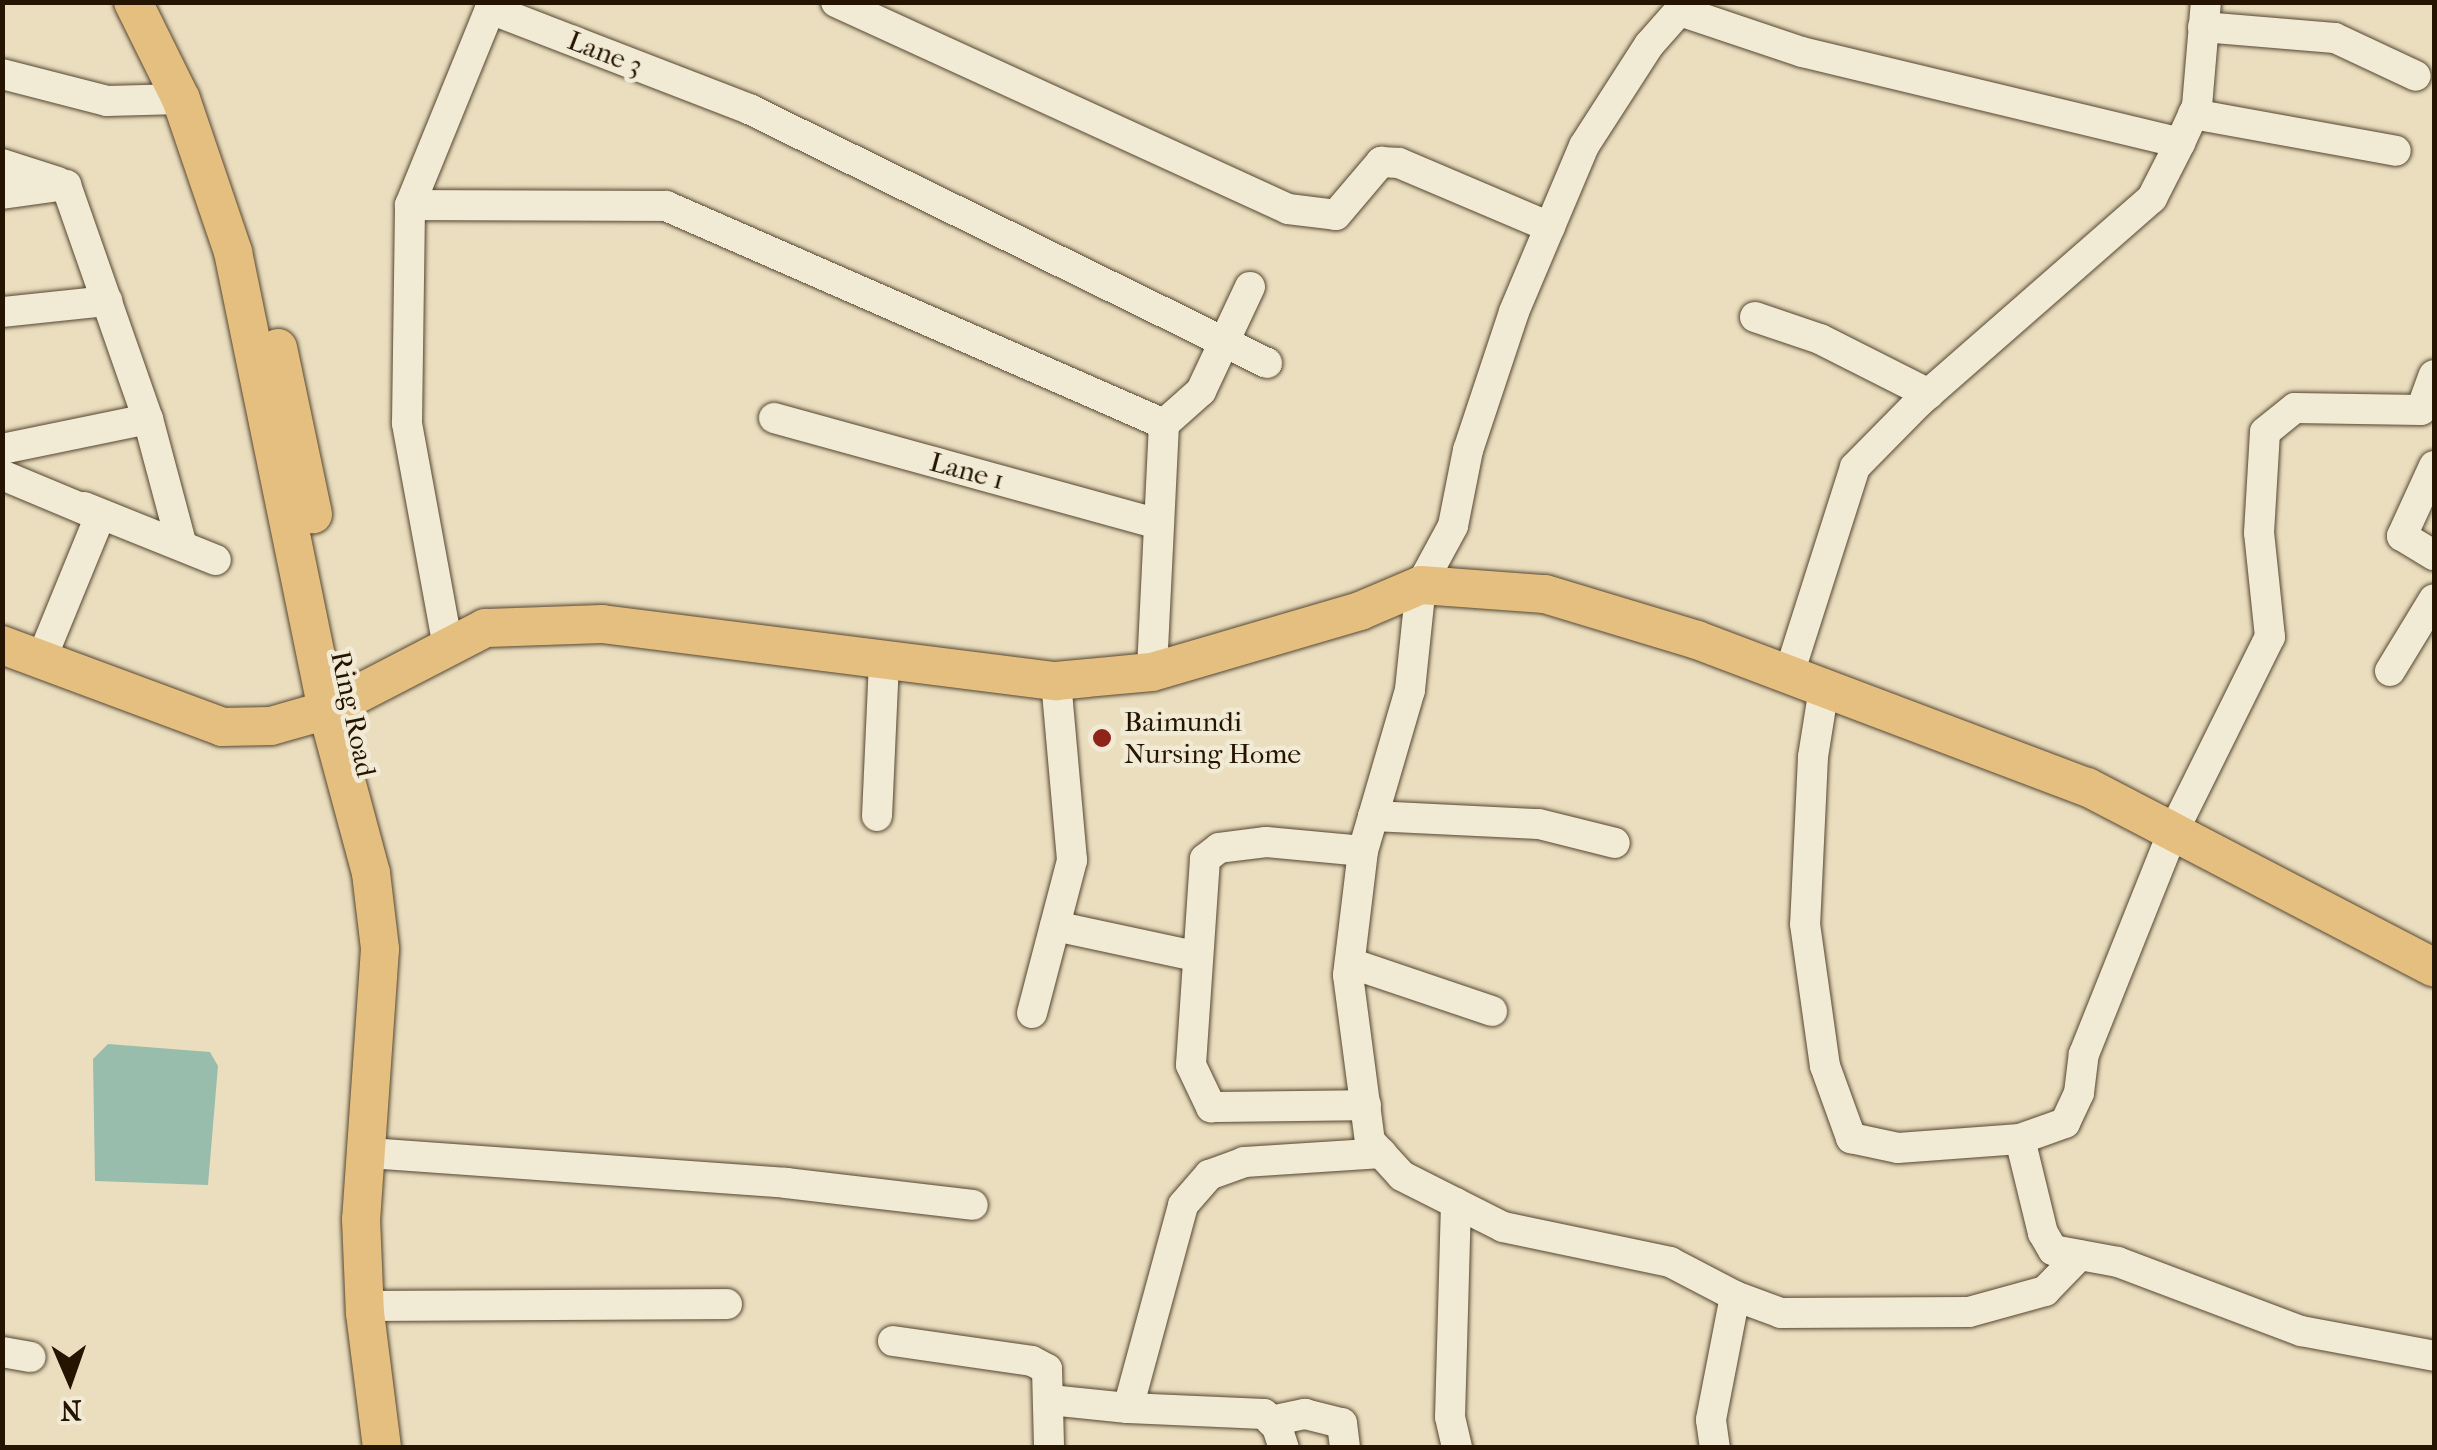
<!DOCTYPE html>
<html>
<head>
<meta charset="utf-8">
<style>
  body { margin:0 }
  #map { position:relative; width:2437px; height:1450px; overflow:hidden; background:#eadebf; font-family:"IM FELL French Canon",serif }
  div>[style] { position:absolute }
  .water>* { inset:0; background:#99bdac }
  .roads { filter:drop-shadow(0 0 2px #564630) drop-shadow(0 0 2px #564630) }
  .minor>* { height:30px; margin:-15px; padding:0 15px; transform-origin:15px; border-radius:15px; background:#f1ead5 }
  .major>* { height:38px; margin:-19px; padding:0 19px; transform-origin:19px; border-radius:19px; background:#e5bf80 }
  .dots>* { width:28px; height:28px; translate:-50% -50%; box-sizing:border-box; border:5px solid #f1ead5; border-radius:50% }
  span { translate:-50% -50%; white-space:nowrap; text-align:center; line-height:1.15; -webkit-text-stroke:9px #f1ead5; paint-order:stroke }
  .street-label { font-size:28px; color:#251400 }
  .poi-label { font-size:28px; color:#251400 }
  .left { translate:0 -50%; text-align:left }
  .frame { position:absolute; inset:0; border:5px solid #251400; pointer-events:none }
  .north { position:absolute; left:20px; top:1330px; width:100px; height:100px; -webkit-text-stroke:8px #f1ead5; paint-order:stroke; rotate:178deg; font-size:28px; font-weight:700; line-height:40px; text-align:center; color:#251400 }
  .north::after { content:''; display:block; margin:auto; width:35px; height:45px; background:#251400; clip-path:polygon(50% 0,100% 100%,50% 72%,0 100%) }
</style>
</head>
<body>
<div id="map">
  <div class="water">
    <div style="clip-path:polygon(108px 1044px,210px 1052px,218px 1066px,208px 1185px,95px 1181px,93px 1059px)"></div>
  </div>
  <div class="roads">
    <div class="minor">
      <div style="left:836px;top:2px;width:497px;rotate:24.6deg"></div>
      <div style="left:1288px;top:209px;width:48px;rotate:7.1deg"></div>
      <div style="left:1336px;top:215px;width:70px;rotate:-49.7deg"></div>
      <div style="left:1381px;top:162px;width:18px;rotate:3deg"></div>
      <div style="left:1399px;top:163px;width:164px;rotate:23deg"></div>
      <div style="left:1687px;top:2px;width:57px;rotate:131.5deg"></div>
      <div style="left:1649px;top:45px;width:120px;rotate:122.8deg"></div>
      <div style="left:1584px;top:146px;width:180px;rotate:112.9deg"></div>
      <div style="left:1514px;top:312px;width:145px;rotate:108.4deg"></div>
      <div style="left:1468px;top:450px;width:77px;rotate:101.2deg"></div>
      <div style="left:1453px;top:526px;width:67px;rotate:118.5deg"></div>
      <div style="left:1421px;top:585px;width:106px;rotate:96deg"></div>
      <div style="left:1410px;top:690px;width:168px;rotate:106.3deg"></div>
      <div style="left:1363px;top:851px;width:125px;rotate:96.9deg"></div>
      <div style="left:1348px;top:975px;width:167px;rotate:82.5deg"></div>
      <div style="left:1370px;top:1141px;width:47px;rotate:47.6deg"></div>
      <div style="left:1402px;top:1176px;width:113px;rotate:26.8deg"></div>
      <div style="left:1503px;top:1227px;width:171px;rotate:11.8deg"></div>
      <div style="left:1670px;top:1262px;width:73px;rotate:27.6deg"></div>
      <div style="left:1735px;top:1296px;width:126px;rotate:101deg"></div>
      <div style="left:1711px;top:1420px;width:28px;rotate:82deg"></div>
      <div style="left:1680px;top:11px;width:129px;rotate:18.6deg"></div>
      <div style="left:1802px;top:52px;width:389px;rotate:13.5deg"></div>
      <div style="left:2180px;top:143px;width:41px;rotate:-65.3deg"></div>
      <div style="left:2197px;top:106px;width:104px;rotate:-85.1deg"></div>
      <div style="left:2203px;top:27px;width:132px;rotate:4.8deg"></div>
      <div style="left:2335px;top:38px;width:89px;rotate:25.1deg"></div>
      <div style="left:2px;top:74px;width:108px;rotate:14.4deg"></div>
      <div style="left:107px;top:101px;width:74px;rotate:-1.5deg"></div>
      <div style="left:2193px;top:114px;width:206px;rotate:10.3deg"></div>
      <div style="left:2px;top:164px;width:59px;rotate:17.8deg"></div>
      <div style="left:2px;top:194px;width:65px;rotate:-8deg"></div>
      <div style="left:66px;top:185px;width:248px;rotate:70.7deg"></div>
      <div style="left:148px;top:419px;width:149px;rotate:168.4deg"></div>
      <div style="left:410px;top:205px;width:212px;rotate:-67.8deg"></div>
      <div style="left:490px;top:9px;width:278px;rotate:21.1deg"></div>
      <div style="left:749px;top:109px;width:577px;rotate:26.12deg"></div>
      <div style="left:2px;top:312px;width:106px;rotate:-6deg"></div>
      <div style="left:1755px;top:317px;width:69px;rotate:18.7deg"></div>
      <div style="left:1820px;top:339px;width:122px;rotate:26.8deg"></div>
      <div style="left:774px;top:418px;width:399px;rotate:15.4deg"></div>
      <div style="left:148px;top:419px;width:131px;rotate:75deg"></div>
      <div style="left:1164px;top:424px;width:50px;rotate:-41.7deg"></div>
      <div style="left:1201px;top:391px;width:115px;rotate:-64.8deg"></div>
      <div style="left:2434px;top:466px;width:77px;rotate:114.6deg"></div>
      <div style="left:2402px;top:536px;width:37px;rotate:31deg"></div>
      <div style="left:2px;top:475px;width:106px;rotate:22.7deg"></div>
      <div style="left:100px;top:516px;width:156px;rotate:112.3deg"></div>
      <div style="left:84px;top:507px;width:142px;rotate:21.9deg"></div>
      <div style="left:448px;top:647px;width:228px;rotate:-100.4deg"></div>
      <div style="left:407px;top:423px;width:218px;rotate:-89.2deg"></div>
      <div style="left:410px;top:205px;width:256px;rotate:0.2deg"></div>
      <div style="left:666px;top:206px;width:544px;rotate:23.64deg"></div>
      <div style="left:1164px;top:424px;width:248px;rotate:92.8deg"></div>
      <div style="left:2390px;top:671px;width:84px;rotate:-58.6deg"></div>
      <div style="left:1789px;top:674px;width:217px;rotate:-72.3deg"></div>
      <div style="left:1855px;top:467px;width:91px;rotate:-45.4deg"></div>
      <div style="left:1919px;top:402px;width:310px;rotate:-41.2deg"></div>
      <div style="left:2152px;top:198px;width:62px;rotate:-63deg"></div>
      <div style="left:1824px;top:688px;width:70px;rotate:99.1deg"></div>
      <div style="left:1813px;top:757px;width:167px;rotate:92.7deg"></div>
      <div style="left:1805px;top:924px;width:143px;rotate:82deg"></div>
      <div style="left:1825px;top:1066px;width:77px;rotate:70.1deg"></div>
      <div style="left:1851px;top:1138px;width:48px;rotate:12deg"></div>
      <div style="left:1898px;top:1148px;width:122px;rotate:-4.2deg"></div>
      <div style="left:2020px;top:1139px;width:97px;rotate:76.3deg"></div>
      <div style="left:2043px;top:1233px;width:20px;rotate:60deg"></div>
      <div style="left:2053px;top:1250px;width:66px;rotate:10.5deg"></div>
      <div style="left:2118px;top:1262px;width:196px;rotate:20.7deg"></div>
      <div style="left:2301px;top:1331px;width:135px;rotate:10.6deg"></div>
      <div style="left:877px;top:816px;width:156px;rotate:-87.4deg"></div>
      <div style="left:1373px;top:816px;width:166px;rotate:2.8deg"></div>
      <div style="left:1539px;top:824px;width:78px;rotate:14deg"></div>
      <div style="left:1363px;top:851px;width:97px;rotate:-174.7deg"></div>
      <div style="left:1266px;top:842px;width:47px;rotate:172.7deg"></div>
      <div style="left:1219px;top:848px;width:18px;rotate:142deg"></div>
      <div style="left:1205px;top:859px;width:206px;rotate:93.9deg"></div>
      <div style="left:1191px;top:1065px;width:47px;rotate:64.5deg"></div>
      <div style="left:1211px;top:1107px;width:155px;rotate:-0.7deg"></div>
      <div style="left:1055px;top:926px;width:143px;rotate:12.1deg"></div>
      <div style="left:1350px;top:963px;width:150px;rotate:18.7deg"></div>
      <div style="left:1032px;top:1013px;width:158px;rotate:-75.3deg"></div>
      <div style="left:1072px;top:860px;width:180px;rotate:-95.1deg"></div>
      <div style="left:2020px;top:1139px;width:48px;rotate:-19.6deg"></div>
      <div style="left:2065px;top:1123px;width:33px;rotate:-65deg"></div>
      <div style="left:2079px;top:1093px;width:39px;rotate:-83deg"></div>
      <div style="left:2084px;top:1054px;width:239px;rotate:-68.2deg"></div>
      <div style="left:2173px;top:832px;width:218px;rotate:-63.6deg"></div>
      <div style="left:2270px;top:637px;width:105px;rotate:-96deg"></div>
      <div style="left:2259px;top:533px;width:101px;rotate:-86.6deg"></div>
      <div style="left:2265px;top:432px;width:38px;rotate:-39deg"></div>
      <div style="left:2295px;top:408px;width:126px;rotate:0.9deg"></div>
      <div style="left:2421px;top:410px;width:37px;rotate:-70deg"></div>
      <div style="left:384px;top:1154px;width:403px;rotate:4.1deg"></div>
      <div style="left:786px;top:1183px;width:188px;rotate:6.7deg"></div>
      <div style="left:1456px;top:1203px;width:214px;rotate:91.6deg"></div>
      <div style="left:1450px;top:1417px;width:32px;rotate:77deg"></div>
      <div style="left:1735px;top:1296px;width:49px;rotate:20.3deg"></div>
      <div style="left:1781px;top:1313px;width:188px;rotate:-0.3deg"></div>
      <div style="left:1969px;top:1312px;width:79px;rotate:-15.4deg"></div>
      <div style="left:2045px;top:1291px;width:50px;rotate:-45.8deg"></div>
      <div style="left:383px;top:1306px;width:344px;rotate:-0.3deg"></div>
      <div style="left:893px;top:1341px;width:140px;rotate:8.2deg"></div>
      <div style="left:1032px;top:1361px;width:17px;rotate:28deg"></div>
      <div style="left:1047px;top:1369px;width:79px;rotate:88.5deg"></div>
      <div style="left:2px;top:1352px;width:29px;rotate:10deg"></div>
      <div style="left:1050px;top:1400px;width:78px;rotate:5.9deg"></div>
      <div style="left:1128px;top:1408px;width:210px;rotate:-74.8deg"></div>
      <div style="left:1183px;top:1205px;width:40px;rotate:-49deg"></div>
      <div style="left:1209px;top:1175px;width:37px;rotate:-20deg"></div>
      <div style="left:1244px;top:1162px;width:138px;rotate:-3.7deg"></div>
      <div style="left:1128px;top:1408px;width:136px;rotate:2.5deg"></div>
      <div style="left:1264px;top:1414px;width:18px;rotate:45deg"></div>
      <div style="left:1277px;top:1427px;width:22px;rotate:72deg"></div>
      <div style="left:1271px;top:1421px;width:35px;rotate:-12deg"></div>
      <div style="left:1305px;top:1414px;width:38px;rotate:14deg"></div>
      <div style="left:1342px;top:1423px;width:25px;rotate:83deg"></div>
    </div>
    <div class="major">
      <div style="left:133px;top:2px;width:108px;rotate:63.7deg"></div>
      <div style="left:181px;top:99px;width:162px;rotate:71.2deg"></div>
      <div style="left:233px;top:252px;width:468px;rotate:78.4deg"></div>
      <div style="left:327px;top:710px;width:169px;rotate:74.9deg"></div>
      <div style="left:371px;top:873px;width:77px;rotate:83.2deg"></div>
      <div style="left:380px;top:949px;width:271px;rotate:94deg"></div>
      <div style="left:361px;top:1219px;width:94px;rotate:87.6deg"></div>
      <div style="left:365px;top:1313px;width:136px;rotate:82.8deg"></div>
      <div style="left:278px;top:348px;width:170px;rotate:78.1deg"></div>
      <div style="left:2px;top:645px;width:235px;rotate:20.4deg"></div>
      <div style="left:222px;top:727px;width:49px;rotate:-1.2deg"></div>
      <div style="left:271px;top:726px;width:58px;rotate:-15.9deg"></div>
      <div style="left:327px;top:710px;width:178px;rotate:-27.4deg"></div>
      <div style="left:485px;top:628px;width:117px;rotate:-2deg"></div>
      <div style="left:602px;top:624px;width:458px;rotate:7.2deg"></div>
      <div style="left:1056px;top:681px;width:96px;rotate:-5.4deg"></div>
      <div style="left:1152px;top:672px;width:217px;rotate:-16.3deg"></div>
      <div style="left:1360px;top:611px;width:66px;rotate:-23.1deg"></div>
      <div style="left:1421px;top:585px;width:124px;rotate:4.2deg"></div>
      <div style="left:1545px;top:594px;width:159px;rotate:16.8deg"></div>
      <div style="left:1697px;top:640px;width:417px;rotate:20.7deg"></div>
      <div style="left:2087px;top:787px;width:391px;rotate:27.5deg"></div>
    </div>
  </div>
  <div class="dots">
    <div style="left:1102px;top:738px;background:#8f2418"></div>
  </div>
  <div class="street-label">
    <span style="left:605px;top:53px;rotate:21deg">Lane 3</span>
    <span style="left:967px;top:471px;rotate:15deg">Lane 1</span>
    <span style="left:353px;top:714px;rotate:78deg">Ring Road</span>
  </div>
  <div class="poi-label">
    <span class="left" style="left:1124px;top:738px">Baimundi<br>Nursing Home</span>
  </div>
  <div class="frame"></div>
  <div class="north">N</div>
</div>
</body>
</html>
